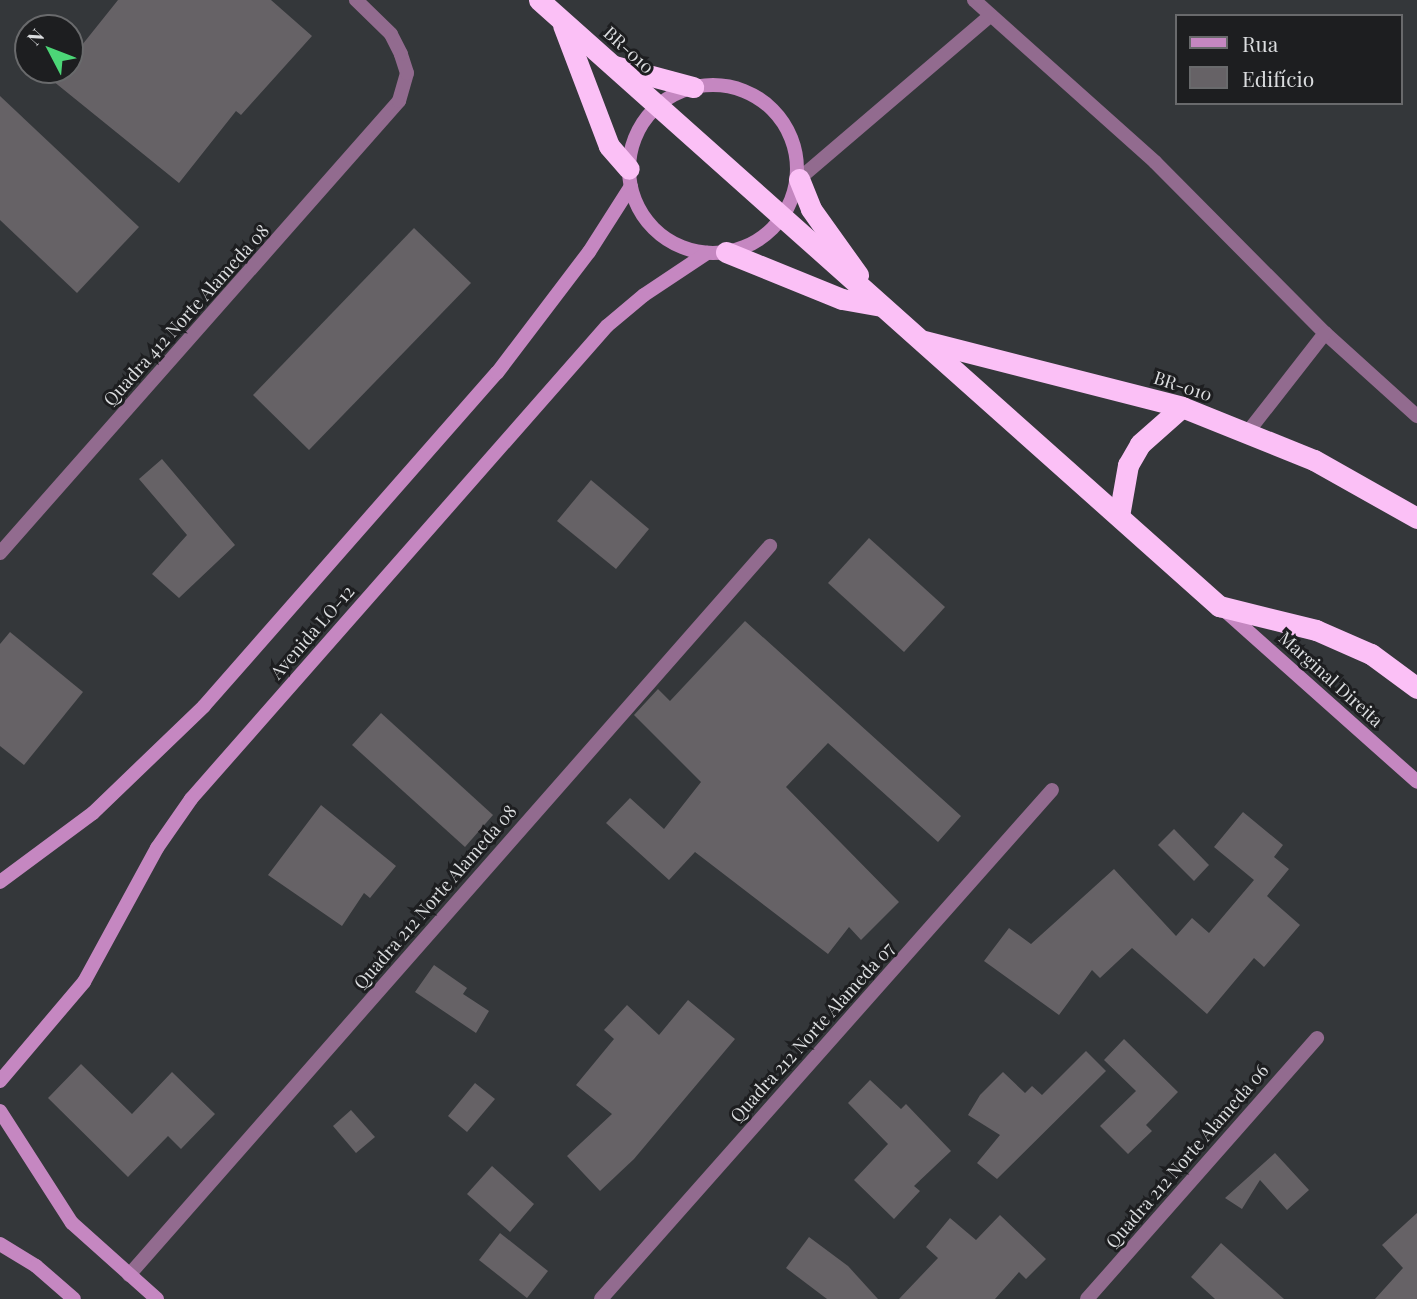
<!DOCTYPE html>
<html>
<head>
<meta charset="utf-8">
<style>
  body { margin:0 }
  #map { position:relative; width:1417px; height:1299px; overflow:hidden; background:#34373a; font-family:"Playfair Display",serif }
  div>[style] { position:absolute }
  .building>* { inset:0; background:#666266 }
  .street>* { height:14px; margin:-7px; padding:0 7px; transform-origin:7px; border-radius:7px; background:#926b8f }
  .secondary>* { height:14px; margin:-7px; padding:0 7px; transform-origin:7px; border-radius:7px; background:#c587c1 }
  .secondary>.ring { margin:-7px; padding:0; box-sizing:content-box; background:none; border:14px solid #c587c1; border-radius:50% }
  .highway>* { height:21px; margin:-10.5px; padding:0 10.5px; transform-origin:10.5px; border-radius:10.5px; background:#fbc0f6 }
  span { translate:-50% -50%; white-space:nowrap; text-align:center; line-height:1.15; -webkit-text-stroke:6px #1d1e20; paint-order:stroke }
  .street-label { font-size:18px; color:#dbdddf }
  .legend { position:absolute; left:1175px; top:14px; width:228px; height:91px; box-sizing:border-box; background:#1d1e20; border:2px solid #696a6c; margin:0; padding:9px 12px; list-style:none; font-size:21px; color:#dbdddf }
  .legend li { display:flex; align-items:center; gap:14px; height:35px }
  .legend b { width:35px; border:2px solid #696a6c }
  .north { position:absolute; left:14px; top:14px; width:70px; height:70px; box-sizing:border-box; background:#1d1e20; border:2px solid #696a6c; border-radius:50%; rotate:312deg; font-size:19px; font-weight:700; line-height:28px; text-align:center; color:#dbdddf }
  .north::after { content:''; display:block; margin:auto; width:24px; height:32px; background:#4cd677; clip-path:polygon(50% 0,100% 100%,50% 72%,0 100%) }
</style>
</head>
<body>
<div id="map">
  <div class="building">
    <div style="clip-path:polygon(118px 0,271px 0,312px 36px,241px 115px,236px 111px,179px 183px,53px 81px,62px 70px,70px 70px,70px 60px)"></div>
    <div style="clip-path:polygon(0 96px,139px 227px,77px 293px,0 220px)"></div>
    <div style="clip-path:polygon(414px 228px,471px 283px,309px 450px,253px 395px)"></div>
    <div style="clip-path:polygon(162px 459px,235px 545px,179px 598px,152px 574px,187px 535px,139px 479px)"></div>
    <div style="clip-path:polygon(591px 480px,649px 529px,616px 569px,557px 521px)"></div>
    <div style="clip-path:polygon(869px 538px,945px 607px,904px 652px,828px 583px)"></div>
    <div style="clip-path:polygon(745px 621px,961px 816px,938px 842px,828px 743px,786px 787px,899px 902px,861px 940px,849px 927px,828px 954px,695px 852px,669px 880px,606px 823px,630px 798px,664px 829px,701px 782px,634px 715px,658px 689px,670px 701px)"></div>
    <div style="clip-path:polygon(10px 632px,83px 692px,24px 765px,0 746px,0 644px)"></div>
    <div style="clip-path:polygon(381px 713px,493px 815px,465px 847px,352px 745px)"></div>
    <div style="clip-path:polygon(321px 805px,396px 866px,370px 898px,364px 893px,342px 926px,268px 875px)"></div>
    <div style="clip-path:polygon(1243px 812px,1283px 845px,1274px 857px,1289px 869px,1267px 896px,1300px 925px,1264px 967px,1254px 958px,1207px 1014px,1132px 948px,1100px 978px,1092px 970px,1059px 1015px,984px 961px,1009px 928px,1031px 944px,1114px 869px,1176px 936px,1192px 918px,1209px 933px,1254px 880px,1214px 847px)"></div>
    <div style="clip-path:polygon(1174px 829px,1209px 865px,1194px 881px,1158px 845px)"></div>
    <div style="clip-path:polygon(434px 965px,467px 988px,463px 994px,489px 1011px,476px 1033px,415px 992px)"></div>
    <div style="clip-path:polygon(688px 1000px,735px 1039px,634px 1159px,600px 1191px,567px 1156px,612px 1114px,576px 1085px,614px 1039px,604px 1030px,627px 1005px,659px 1035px)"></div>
    <div style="clip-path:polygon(1124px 1039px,1178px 1092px,1146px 1125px,1152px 1131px,1128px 1154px,1100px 1126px,1136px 1091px,1104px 1060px)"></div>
    <div style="clip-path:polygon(1086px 1051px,1106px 1071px,997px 1179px,977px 1163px,1000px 1135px,968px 1115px,980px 1095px,1003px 1072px,1025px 1093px,1032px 1086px,1042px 1095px)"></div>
    <div style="clip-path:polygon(81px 1064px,132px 1114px,172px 1072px,215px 1114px,181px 1149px,168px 1136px,128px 1177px,48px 1098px)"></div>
    <div style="clip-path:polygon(870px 1080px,901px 1109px,906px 1104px,951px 1151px,914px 1186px,920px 1191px,894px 1219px,854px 1180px,888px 1144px,848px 1103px)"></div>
    <div style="clip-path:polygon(475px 1083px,495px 1099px,467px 1132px,448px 1116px)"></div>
    <div style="clip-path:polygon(351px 1110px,375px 1137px,356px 1153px,333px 1126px)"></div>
    <div style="clip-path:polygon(1275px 1153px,1309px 1190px,1287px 1210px,1260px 1180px,1242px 1209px,1225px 1198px)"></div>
    <div style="clip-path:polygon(492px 1166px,534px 1204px,510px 1232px,467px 1194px)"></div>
    <div style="clip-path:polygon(1417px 1213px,1417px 1299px,1375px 1299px,1403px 1268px,1382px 1245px)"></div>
    <div style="clip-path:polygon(1000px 1215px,1046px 1259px,1026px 1279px,1019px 1272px,995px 1299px,899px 1299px,938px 1258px,926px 1247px,950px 1218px,976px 1240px)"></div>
    <div style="clip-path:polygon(500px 1233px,548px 1271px,527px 1298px,479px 1260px)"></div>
    <div style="clip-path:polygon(809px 1237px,848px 1266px,878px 1299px,827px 1299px,786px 1268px)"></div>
    <div style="clip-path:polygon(1221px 1243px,1284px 1299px,1215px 1299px,1191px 1277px)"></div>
  </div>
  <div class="street">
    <div style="left:974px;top:0;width:243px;rotate:41.8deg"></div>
    <div style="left:1155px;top:162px;width:241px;rotate:45.2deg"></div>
    <div style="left:1325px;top:333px;width:124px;rotate:42.1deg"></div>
    <div style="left:799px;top:179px;width:251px;rotate:-40.5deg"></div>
    <div style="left:1247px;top:433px;width:127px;rotate:-52deg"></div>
    <div style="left:0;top:553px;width:603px;rotate:-48.56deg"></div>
    <div style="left:399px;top:101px;width:29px;rotate:-74deg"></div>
    <div style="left:407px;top:73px;width:20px;rotate:-108deg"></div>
    <div style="left:401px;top:54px;width:22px;rotate:-117deg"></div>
    <div style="left:391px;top:34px;width:49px;rotate:-135.8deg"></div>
    <div style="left:129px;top:1275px;width:971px;rotate:-48.68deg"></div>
    <div style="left:601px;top:1299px;width:680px;rotate:-48.46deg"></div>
    <div style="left:1087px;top:1299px;width:348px;rotate:-48.6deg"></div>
  </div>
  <div class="secondary">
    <div class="ring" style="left:629px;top:85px;width:154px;height:154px"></div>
    <div style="left:1222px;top:608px;width:261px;rotate:41.7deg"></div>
    <div style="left:0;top:882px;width:116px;rotate:-36.6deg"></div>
    <div style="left:93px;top:813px;width:154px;rotate:-43.9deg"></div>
    <div style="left:204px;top:706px;width:444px;rotate:-48.7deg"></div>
    <div style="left:497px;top:373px;width:152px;rotate:-52.8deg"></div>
    <div style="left:589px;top:252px;width:78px;rotate:-57.5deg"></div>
    <div style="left:0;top:1081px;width:130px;rotate:-49.7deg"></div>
    <div style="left:84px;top:982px;width:153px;rotate:-61.4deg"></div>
    <div style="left:157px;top:848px;width:60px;rotate:-55.2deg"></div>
    <div style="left:191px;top:799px;width:630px;rotate:-48.67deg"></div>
    <div style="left:607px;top:326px;width:48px;rotate:-40deg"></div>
    <div style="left:644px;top:295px;width:76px;rotate:-33.7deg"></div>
    <div style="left:0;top:1111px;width:133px;rotate:57.3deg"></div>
    <div style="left:72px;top:1223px;width:114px;rotate:41.8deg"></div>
    <div style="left:0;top:1244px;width:42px;rotate:31.4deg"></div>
    <div style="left:36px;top:1266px;width:50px;rotate:41deg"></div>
  </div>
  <div class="highway">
    <div style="left:539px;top:0;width:911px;rotate:41.71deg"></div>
    <div style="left:1219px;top:606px;width:100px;rotate:13.9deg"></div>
    <div style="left:1316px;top:630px;width:60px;rotate:23.6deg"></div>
    <div style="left:1371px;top:654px;width:57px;rotate:36.5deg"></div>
    <div style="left:563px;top:25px;width:129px;rotate:69.2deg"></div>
    <div style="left:609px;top:146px;width:30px;rotate:49deg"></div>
    <div style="left:614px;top:66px;width:82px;rotate:14.9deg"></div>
    <div style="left:799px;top:179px;width:32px;rotate:68deg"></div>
    <div style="left:811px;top:209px;width:81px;rotate:54.5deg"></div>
    <div style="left:726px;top:252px;width:125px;rotate:22.1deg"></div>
    <div style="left:842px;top:299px;width:40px;rotate:10deg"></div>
    <div style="left:924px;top:341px;width:266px;rotate:14.3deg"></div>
    <div style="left:1182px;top:407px;width:142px;rotate:21.9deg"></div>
    <div style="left:1314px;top:460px;width:118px;rotate:29.4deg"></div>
    <div style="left:1119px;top:516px;width:52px;rotate:-80deg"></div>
    <div style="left:1128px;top:465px;width:24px;rotate:-60deg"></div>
    <div style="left:1140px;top:444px;width:56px;rotate:-41.4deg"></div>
  </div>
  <div class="street-label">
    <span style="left:629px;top:50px;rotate:42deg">BR-010</span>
    <span style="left:186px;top:315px;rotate:-48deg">Quadra 412 Norte Alameda 08</span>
    <span style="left:1183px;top:386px;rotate:18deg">BR-010</span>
    <span style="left:312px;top:632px;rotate:-49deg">Avenida LO-12</span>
    <span style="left:1331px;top:679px;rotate:42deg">Marginal Direita</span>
    <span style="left:435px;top:897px;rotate:-49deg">Quadra 212 Norte Alameda 08</span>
    <span style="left:812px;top:1032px;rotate:-48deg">Quadra 212 Norte Alameda 07</span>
    <span style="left:1187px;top:1156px;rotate:-49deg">Quadra 212 Norte Alameda 06</span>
  </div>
  <ul class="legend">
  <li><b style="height:9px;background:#c587c1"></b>Rua</li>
  <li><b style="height:19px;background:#666266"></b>Edifício</li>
  </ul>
  <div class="north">N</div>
</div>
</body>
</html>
